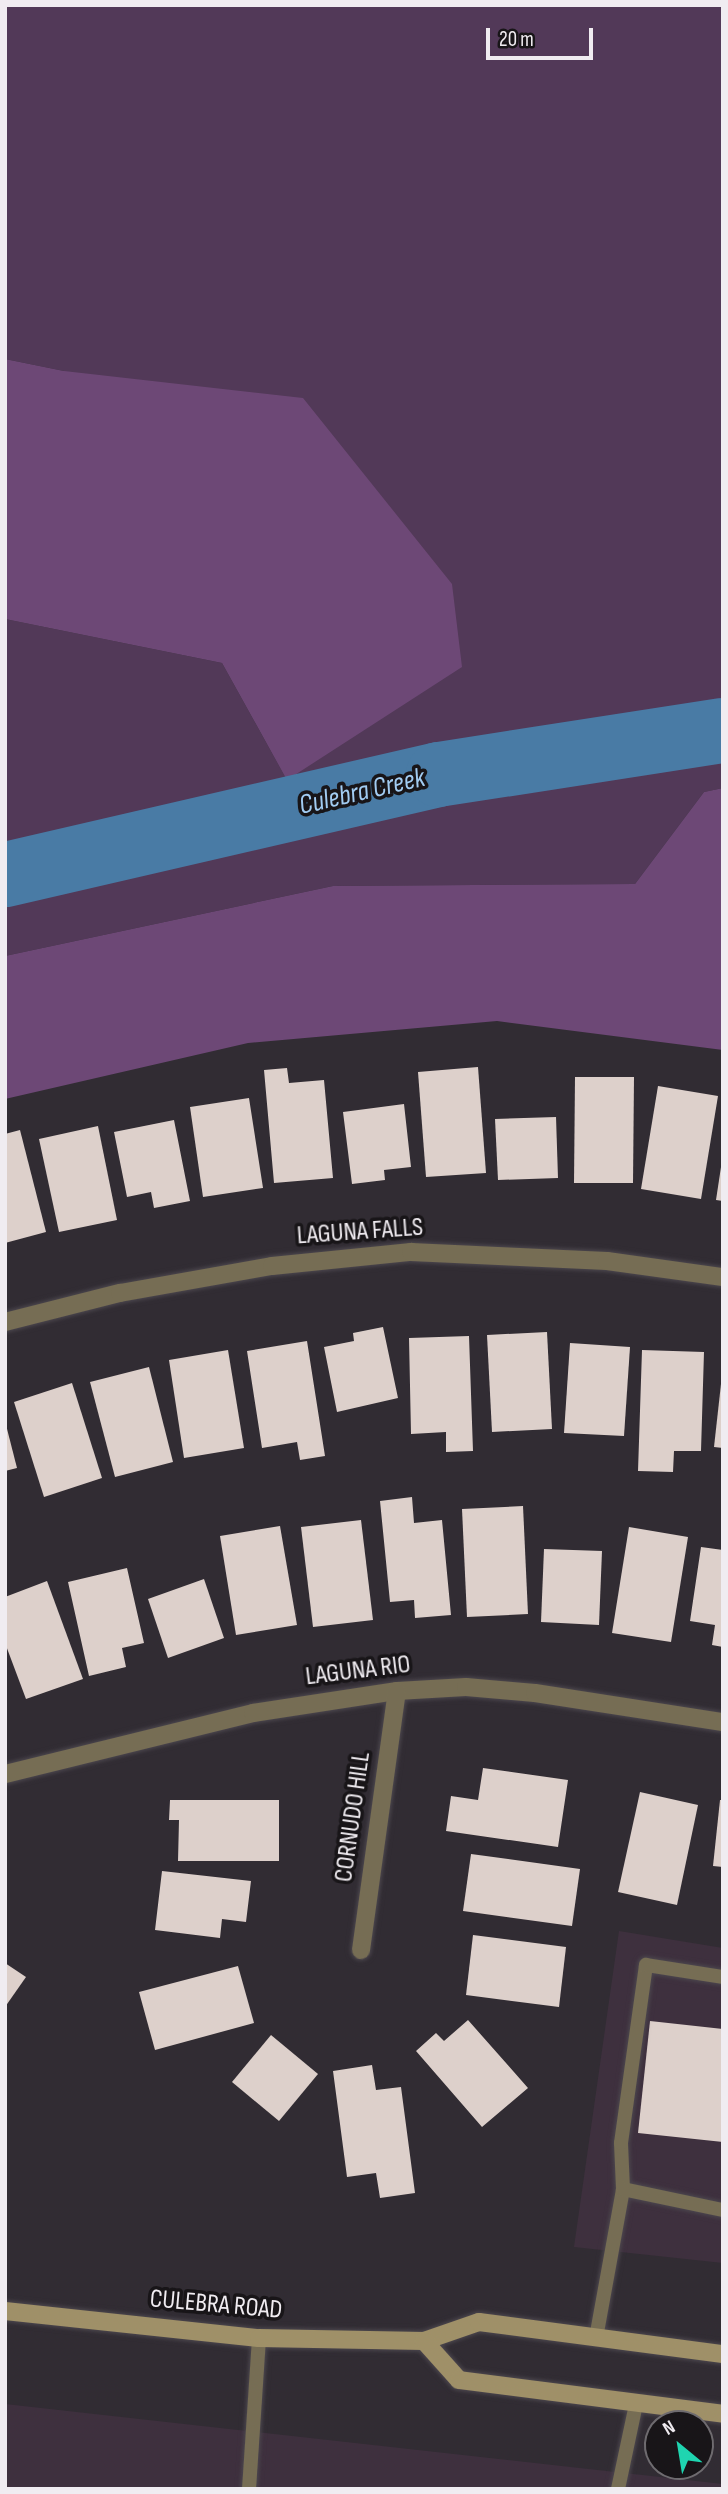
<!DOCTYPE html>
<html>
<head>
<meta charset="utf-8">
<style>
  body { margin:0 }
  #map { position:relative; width:728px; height:2494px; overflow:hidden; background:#312c33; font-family:"Sofia Sans Condensed",sans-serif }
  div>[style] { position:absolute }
  .commercial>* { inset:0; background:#3e303e }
  .green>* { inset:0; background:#523958 }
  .forest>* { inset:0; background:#6d4876 }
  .river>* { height:65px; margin:-32.5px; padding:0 32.5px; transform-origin:32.5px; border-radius:32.5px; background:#497ba5 }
  .building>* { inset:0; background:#ddd0cb }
  .roads { filter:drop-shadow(0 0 2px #4c474e) drop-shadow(0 0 2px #4c474e) }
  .service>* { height:14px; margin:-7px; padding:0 7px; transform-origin:7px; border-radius:7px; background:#766d54 }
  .minor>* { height:18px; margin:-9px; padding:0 9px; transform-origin:9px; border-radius:9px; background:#766d54 }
  .secondary>* { height:18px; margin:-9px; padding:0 9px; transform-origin:9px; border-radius:9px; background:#9f9068 }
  span { translate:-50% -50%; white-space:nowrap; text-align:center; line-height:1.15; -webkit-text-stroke:7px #181518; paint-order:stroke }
  .street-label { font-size:26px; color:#f0ecf1 }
  .water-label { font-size:28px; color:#a2ccf2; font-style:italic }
  .frame { position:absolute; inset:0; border:7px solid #f0ecf1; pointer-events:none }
  .north { position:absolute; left:644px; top:2410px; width:70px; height:70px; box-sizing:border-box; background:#181518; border:2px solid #6e6b6f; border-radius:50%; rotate:330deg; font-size:19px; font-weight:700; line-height:28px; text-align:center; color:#f0ecf1 }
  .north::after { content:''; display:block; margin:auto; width:24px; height:32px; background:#1fd5b0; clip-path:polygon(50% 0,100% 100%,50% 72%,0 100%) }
  .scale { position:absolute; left:486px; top:28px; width:107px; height:32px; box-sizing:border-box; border:4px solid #f0ecf1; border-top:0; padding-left:9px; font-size:21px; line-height:24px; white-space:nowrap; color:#f0ecf1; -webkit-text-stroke:5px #181518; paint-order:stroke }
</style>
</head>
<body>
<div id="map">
  <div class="commercial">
    <div style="clip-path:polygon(619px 1931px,723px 1948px,723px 2263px,574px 2247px)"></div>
    <div style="clip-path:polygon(5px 2404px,723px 2484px,723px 2489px,5px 2489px)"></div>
  </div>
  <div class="green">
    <div style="clip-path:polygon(5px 5px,723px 5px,723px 788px,704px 792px,635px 884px,333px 886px,5px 956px,5px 619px,222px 663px,287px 780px,64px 371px,5px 359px)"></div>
  </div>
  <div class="forest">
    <div style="clip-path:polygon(5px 359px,64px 371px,303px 398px,452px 584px,462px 667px,287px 780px,222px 663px,5px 619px)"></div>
    <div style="clip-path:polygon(723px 788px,723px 1050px,497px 1021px,248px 1043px,5px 1099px,5px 956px,333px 886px,635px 884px,704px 792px)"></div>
  </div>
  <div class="river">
    <div style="left:5px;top:874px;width:444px;rotate:-13deg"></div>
    <div style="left:438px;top:774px;width:288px;rotate:-8.8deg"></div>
  </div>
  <div class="building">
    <div style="clip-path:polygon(478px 1067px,486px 1173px,426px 1177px,418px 1072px)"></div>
    <div style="clip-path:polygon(287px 1068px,289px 1083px,324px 1080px,333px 1178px,274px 1183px,264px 1070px)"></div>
    <div style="clip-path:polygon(575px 1077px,634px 1077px,633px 1183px,574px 1183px)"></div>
    <div style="clip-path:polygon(658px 1086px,718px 1096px,701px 1199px,641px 1189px)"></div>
    <div style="clip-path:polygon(249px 1098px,263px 1188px,203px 1197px,190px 1107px)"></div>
    <div style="clip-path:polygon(404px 1104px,411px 1167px,384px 1170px,385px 1180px,352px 1184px,343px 1112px)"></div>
    <div style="clip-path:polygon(556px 1117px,558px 1178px,498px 1180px,495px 1119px)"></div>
    <div style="clip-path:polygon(174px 1120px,190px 1201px,154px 1208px,151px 1192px,127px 1197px,114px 1132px)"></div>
    <div style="clip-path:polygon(98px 1126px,117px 1220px,59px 1232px,39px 1139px)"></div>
    <div style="clip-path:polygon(20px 1130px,46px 1232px,5px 1243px,5px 1134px)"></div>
    <div style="clip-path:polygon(721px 1167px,723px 1167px,723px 1201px,716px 1200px)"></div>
    <div style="clip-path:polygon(383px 1327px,398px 1398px,337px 1412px,324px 1347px,354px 1341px,353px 1333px)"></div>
    <div style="clip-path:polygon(547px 1332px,552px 1429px,492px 1432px,487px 1335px)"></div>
    <div style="clip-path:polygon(469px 1336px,473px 1451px,446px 1452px,446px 1432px,411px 1434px,409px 1338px)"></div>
    <div style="clip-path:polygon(307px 1341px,325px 1456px,300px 1460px,297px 1442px,262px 1448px,247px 1351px)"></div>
    <div style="clip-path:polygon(570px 1343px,630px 1347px,624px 1436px,564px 1433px)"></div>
    <div style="clip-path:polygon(228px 1350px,244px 1448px,184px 1458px,169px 1360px)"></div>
    <div style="clip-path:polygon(642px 1350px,704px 1352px,701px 1451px,674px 1451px,673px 1472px,638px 1471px)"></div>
    <div style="clip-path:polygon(149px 1367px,173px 1462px,115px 1477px,90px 1382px)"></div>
    <div style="clip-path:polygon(72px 1383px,102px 1478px,44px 1497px,14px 1402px)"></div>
    <div style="clip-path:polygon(721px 1384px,723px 1385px,723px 1448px,714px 1447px)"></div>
    <div style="clip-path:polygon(5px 1421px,17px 1468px,5px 1471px)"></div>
    <div style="clip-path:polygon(412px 1497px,414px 1523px,442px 1520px,451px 1615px,415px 1618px,414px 1600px,390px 1602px,380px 1501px)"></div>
    <div style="clip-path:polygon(523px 1506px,528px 1614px,467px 1617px,462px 1509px)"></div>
    <div style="clip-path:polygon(361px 1520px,373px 1620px,313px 1627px,301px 1527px)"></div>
    <div style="clip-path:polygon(280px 1526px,297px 1625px,236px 1635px,220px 1536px)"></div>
    <div style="clip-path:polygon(629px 1527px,688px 1537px,671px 1642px,612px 1633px)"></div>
    <div style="clip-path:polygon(701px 1547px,723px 1550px,723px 1647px,712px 1645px,715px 1625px,690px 1621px)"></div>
    <div style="clip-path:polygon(544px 1549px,602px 1551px,599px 1625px,541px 1622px)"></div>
    <div style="clip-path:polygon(127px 1568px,144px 1643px,122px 1648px,126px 1667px,89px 1676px,68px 1582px)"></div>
    <div style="clip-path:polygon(204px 1579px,224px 1638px,168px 1658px,148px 1599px)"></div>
    <div style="clip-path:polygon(47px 1581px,83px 1679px,26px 1699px,5px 1643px,5px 1597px)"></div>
    <div style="clip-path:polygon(483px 1768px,568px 1780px,558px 1847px,446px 1831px,451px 1796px,478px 1800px)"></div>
    <div style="clip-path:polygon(640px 1792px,698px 1805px,677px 1905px,618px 1892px)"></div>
    <div style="clip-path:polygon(170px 1800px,279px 1800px,279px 1861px,178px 1861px,179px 1820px,169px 1820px)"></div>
    <div style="clip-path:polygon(720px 1800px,723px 1800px,723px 1867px,713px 1866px)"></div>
    <div style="clip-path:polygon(471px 1854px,580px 1869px,572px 1926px,463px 1911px)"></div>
    <div style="clip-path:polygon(162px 1871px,251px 1881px,246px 1922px,222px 1919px,220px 1938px,155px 1930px)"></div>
    <div style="clip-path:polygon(473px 1935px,566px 1947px,559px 2007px,466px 1995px)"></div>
    <div style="clip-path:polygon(5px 1963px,26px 1977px,5px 2007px)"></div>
    <div style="clip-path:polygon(238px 1966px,254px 2023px,155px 2050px,139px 1992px)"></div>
    <div style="clip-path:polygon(468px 2020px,528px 2088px,482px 2127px,416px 2051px,436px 2033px,444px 2041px)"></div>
    <div style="clip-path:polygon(650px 2021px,723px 2029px,723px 2142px,638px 2133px)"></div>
    <div style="clip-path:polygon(271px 2035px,318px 2074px,279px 2121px,232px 2082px)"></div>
    <div style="clip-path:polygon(372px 2065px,376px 2090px,401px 2087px,415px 2193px,380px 2198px,376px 2173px,347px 2177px,333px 2071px)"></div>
  </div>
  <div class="roads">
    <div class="service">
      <div style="left:623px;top:2189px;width:46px;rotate:-92.5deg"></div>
      <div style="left:621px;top:2143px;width:180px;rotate:-82deg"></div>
      <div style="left:646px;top:1965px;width:78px;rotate:8.9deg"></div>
      <div style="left:596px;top:2338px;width:151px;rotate:-79.7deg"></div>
      <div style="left:623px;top:2189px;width:102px;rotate:11.9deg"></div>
      <div style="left:249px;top:2489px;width:151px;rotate:-86.2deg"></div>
      <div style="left:618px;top:2489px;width:87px;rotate:-78deg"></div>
    </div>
    <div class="minor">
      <div style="left:5px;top:1322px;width:119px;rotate:-14.2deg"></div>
      <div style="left:120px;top:1293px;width:154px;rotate:-10.1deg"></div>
      <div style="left:272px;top:1266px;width:140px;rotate:-5.8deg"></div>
      <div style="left:411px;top:1252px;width:196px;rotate:2.6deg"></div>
      <div style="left:607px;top:1261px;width:117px;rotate:7.9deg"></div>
      <div style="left:5px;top:1774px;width:255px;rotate:-13.8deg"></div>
      <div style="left:253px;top:1713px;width:146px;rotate:-8.7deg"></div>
      <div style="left:397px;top:1691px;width:69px;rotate:-3.3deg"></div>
      <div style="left:466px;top:1687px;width:69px;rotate:5deg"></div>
      <div style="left:535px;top:1693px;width:190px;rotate:8.8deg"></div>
      <div style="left:361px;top:1950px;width:261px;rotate:-82.1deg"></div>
    </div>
    <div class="secondary">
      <div style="left:5px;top:2311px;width:255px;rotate:6.1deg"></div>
      <div style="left:259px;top:2338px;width:165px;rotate:1deg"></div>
      <div style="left:424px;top:2341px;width:58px;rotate:-19.1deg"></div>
      <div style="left:479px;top:2322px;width:246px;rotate:7.5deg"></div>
      <div style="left:424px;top:2341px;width:52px;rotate:48.1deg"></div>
      <div style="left:459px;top:2380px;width:266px;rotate:7.3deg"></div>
    </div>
  </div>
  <div class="street-label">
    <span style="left:360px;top:1232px;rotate:-4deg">LAGUNA FALLS</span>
    <span style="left:358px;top:1671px;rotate:-7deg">LAGUNA RIO</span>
    <span style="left:353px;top:1817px;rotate:-82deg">CORNUDO HILL</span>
    <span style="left:216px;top:2305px;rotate:5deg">CULEBRA ROAD</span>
  </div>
  <div class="water-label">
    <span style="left:362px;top:792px;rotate:-13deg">Culebra Creek</span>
  </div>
  <div class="frame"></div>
  <div class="north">N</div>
  <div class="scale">20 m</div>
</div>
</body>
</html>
